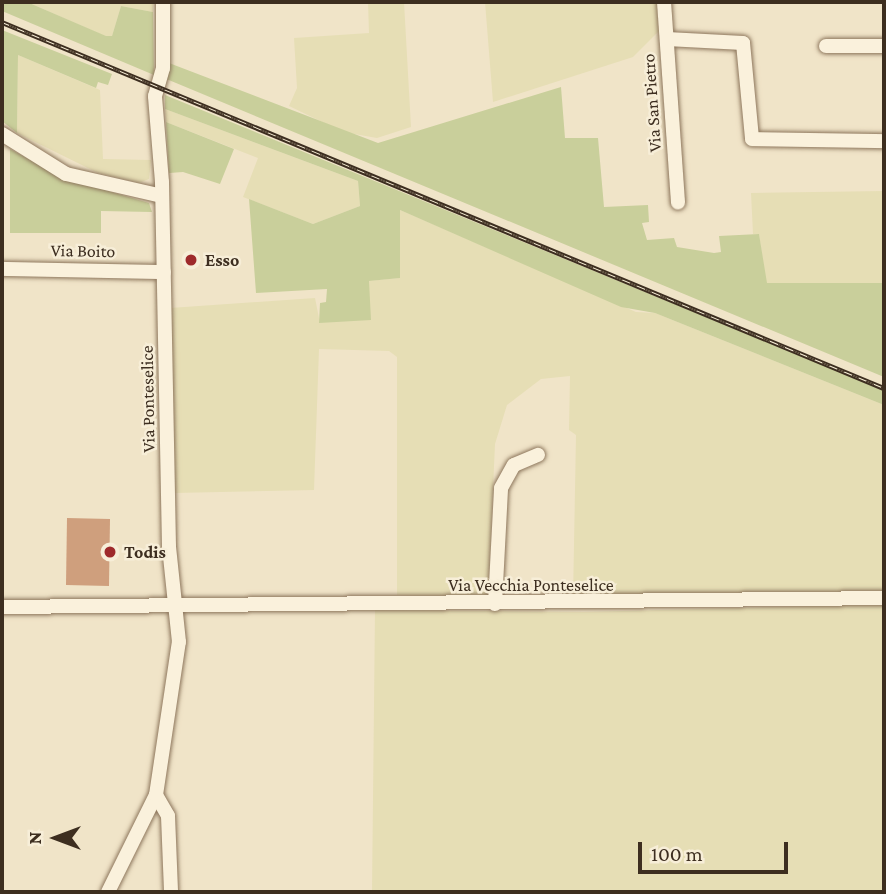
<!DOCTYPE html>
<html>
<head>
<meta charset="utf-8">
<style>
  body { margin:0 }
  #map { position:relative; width:886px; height:894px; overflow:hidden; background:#f0e4c8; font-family:"Crimson Pro",serif }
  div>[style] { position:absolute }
  .farmland>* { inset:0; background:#e6deb5 }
  .green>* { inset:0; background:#c9cf9b }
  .building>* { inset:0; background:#cf9f7d }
  .roads { filter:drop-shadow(0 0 2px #8d765c) drop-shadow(0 0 2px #8d765c) }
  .minor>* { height:14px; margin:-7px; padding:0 7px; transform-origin:7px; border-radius:7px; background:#faf1dc }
  .rail>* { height:5px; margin-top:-2.5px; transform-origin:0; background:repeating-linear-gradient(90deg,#f7eed8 0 8px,#3d2e20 0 16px); box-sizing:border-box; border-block:2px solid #3d2e20 }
  .dots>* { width:19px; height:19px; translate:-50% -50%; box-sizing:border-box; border:4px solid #f7eed8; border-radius:50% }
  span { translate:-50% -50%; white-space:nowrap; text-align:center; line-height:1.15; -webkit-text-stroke:5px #f7eed8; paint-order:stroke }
  .street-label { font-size:18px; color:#3d2e20 }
  .poi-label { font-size:18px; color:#3d2e20; font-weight:700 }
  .left { translate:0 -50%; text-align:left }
  .frame { position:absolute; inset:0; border:4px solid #3d2e20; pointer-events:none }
  .north { position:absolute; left:21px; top:803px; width:70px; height:70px; -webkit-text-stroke:5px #f7eed8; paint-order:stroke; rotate:270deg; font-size:19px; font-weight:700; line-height:28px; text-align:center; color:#3d2e20 }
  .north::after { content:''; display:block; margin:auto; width:24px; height:32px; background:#3d2e20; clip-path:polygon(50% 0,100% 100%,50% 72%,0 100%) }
  .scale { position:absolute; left:638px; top:842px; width:150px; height:32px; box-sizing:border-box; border:4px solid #3d2e20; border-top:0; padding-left:9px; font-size:21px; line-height:24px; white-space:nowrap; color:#3d2e20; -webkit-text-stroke:5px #f7eed8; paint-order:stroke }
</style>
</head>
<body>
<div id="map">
  <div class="farmland">
    <div style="clip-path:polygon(27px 2px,153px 2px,153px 12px,121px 6px,112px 36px,105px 36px)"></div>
    <div style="clip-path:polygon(368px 2px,404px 2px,411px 127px,377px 138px,343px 132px,289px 106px,297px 88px,294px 38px,369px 33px)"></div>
    <div style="clip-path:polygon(485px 2px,658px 2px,659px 31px,633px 57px,493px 102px)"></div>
    <div style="clip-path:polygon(18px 55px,100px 90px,103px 159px,151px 160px,149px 179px,139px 183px,98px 173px,17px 133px)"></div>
    <div style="clip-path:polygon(165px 109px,358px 181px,360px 206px,313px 224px,243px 197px,258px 158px,166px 122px)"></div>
    <div style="clip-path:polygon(884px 191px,884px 283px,766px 283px,759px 234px,753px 234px,751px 193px)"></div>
    <div style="clip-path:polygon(400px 210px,636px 312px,655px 313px,884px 405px,883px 592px,573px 599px,576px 435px,569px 430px,570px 376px,541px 379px,507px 405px,495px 444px,488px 600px,397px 595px,397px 357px,389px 351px,319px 349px,314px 490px,174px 493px,170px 308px,315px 298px,320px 323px,368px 281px,400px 278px)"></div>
    <div style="clip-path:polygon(884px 604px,884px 892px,372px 892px,375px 610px,584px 612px)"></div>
  </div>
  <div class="green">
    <div style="clip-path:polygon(2px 2px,27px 2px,106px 36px,112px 36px,121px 6px,153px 12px,154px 75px,2px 11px)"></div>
    <div style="clip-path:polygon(2px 30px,112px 74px,108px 85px,98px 82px,96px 88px,18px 55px,17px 133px,2px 121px)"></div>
    <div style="clip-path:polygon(169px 63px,378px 143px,561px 87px,565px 138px,598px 138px,604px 207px,648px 205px,649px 222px,642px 223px,647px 240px,674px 238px,677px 247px,714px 253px,721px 252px,719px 236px,759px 234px,767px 283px,884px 283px,884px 377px,164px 78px)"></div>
    <div style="clip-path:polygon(165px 95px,884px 390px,884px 405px,655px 313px,621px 307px,400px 210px,400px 278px,369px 281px,371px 320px,319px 323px,320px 303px,326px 302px,327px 289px,256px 293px,249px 199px,313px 224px,360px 206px,358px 181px,165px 109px)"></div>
    <div style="clip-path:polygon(166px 122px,234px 149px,220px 184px,183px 172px,169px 173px)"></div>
    <div style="clip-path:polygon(10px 149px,64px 178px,149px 203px,152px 212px,101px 211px,101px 233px,10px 233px)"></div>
  </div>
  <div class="building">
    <div style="clip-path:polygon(67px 518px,110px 519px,109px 586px,66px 585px)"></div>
  </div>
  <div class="roads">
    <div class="minor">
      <div style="left:664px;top:2px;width:201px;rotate:86deg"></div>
      <div style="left:667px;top:39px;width:76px;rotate:3deg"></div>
      <div style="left:743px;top:43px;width:96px;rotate:84.6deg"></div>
      <div style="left:752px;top:139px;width:132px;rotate:0.9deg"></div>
      <div style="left:826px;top:46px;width:58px"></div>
      <div style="left:2px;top:134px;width:75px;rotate:32deg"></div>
      <div style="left:66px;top:174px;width:98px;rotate:12.9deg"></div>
      <div style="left:2px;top:269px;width:162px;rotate:1.1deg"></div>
      <div style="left:495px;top:604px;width:116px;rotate:-87deg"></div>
      <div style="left:501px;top:488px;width:26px;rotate:-61deg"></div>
      <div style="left:514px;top:465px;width:26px;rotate:-23deg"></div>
      <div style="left:2px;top:607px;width:882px;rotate:-0.58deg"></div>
      <div style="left:156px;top:795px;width:24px;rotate:60deg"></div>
      <div style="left:168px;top:816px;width:76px;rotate:87.7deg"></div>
      <div style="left:108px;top:892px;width:108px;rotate:-63.7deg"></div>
      <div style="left:156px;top:795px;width:155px;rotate:-81.5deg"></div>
      <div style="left:179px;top:642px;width:96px;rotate:-96deg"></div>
      <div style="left:169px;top:547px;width:365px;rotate:-91.1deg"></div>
      <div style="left:162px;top:182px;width:86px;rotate:-94.7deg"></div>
      <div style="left:155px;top:96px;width:29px;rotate:-74deg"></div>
      <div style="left:163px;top:68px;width:66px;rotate:-90deg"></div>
    </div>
  </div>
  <div class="rail">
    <div style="left:2px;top:22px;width:955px;rotate:22.54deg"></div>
  </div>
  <div class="dots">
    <div style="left:191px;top:260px;background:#9e2a2b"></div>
    <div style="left:110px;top:552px;background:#9e2a2b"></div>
  </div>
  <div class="street-label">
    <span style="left:652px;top:103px;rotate:-94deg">Via San Pietro</span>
    <span style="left:83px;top:251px;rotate:1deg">Via Boito</span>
    <span style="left:148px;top:399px;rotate:-91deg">Via Ponteselice</span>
    <span style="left:531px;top:585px">Via Vecchia Ponteselice</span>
  </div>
  <div class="poi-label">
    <span class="left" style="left:205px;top:260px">Esso</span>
    <span class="left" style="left:124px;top:552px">Todis</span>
  </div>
  <div class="frame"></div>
  <div class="north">N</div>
  <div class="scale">100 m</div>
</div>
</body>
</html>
